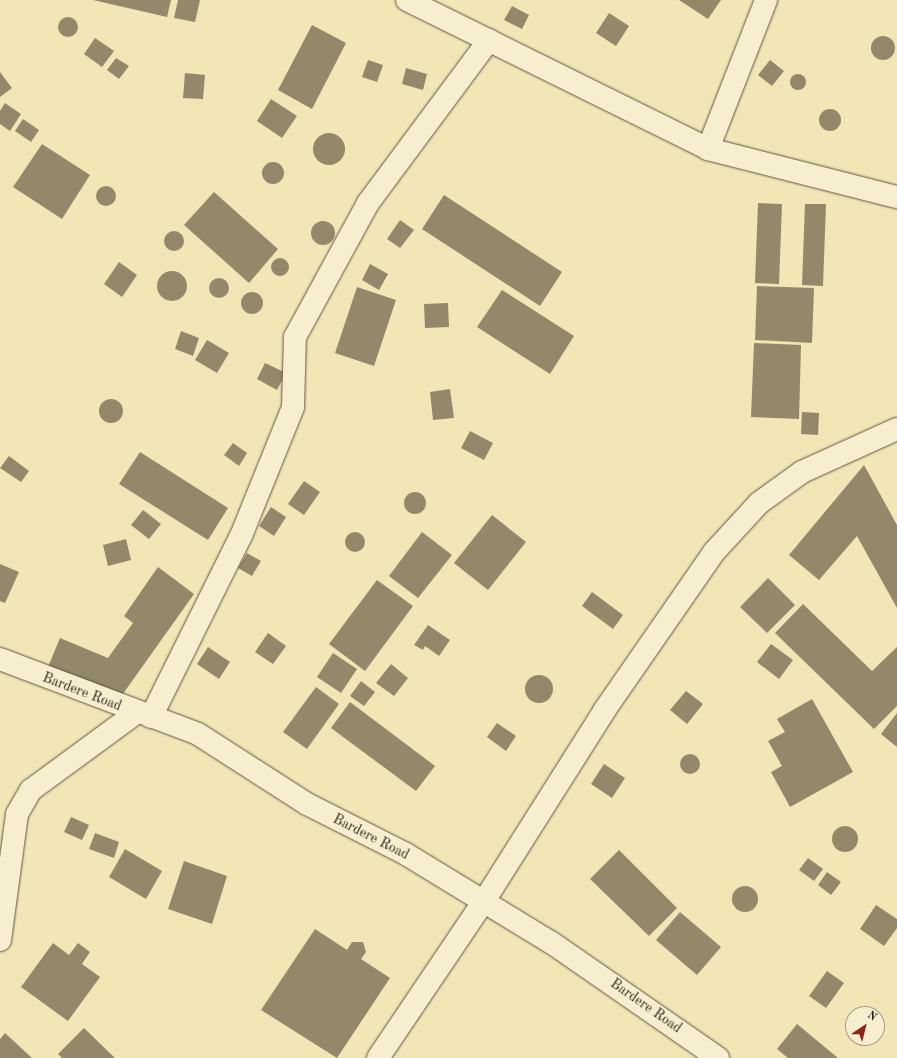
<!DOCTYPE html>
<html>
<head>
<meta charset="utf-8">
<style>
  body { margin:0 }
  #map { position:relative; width:897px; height:1058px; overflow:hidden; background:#f2e5b6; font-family:"Old Standard TT",serif }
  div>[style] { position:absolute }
  .building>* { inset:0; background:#93886a }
  .round { border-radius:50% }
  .roads { filter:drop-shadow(0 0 1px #5e5440) drop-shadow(0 0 1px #5e5440) }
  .street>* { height:22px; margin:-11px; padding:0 11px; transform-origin:11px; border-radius:11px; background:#f7eed0 }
  .secondary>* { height:22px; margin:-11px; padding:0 11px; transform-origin:11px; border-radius:11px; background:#f7eed0 }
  span { translate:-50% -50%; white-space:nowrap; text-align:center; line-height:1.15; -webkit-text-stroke:3px #f7eed0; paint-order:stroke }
  .street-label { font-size:14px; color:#2c2318 }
  .north { position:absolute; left:845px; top:1006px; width:40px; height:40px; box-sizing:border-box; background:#f7eed0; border:1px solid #a69d86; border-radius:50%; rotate:35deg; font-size:11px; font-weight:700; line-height:16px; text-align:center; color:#2c2318 }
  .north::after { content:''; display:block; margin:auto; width:14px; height:18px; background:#8f2418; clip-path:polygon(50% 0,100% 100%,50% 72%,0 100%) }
</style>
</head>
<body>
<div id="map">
  <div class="building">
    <div style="clip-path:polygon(93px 0,171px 0,167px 17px)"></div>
    <div style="clip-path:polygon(178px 0,200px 0,195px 22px,174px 18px)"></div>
    <div style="clip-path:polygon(679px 0,721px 0,708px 19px)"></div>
    <div style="clip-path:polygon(512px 6px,529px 15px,522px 29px,504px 20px)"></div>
    <div style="clip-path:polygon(609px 13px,629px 26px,616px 46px,596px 33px)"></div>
    <div class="round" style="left:58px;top:17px;width:20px;height:20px"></div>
    <div style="clip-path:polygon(312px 25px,346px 43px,312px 109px,278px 90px)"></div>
    <div class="round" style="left:871px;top:36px;width:24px;height:24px"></div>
    <div style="clip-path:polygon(95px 38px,114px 51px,102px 67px,84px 54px)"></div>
    <div style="clip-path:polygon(116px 58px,129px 66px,119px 79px,107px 70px)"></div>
    <div style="clip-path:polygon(368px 60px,383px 65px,377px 82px,362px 77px)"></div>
    <div style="clip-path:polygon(770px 60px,784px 71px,772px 86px,758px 75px)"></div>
    <div style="clip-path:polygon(406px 68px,427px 74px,423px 90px,402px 84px)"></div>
    <div style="clip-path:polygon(0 72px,12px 88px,0 97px)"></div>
    <div style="clip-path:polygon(185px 73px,205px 75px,203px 99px,183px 98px)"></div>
    <div class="round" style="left:790px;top:74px;width:16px;height:16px"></div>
    <div style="clip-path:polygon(271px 99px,297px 116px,282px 138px,257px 121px)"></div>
    <div style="clip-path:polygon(5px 103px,21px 114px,10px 131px,0 124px,0 111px)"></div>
    <div class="round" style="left:819px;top:109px;width:22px;height:22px"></div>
    <div style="clip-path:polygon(23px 119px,39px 130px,31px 142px,15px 131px)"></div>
    <div class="round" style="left:313px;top:133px;width:32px;height:32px"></div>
    <div style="clip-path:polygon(42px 144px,90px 175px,62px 219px,13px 187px)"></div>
    <div class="round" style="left:262px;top:162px;width:22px;height:22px"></div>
    <div class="round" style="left:96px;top:186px;width:20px;height:20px"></div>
    <div style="clip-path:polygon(214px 192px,278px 249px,249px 283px,184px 225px)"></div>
    <div style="clip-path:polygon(444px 195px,562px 272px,540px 306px,422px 229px)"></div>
    <div style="clip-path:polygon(758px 203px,782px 204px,779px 284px,755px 283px)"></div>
    <div style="clip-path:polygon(805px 204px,826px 204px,823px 286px,802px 285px)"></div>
    <div style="clip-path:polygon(400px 220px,414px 230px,400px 248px,387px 239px)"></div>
    <div class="round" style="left:311px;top:221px;width:24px;height:24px"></div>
    <div class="round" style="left:164px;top:231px;width:20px;height:20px"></div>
    <div class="round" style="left:271px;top:258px;width:18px;height:18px"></div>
    <div style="clip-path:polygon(119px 262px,137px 275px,122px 297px,104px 284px)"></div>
    <div style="clip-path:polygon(370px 264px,388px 274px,379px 290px,362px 280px)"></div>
    <div class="round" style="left:157px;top:271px;width:30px;height:30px"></div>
    <div class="round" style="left:209px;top:278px;width:20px;height:20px"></div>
    <div style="clip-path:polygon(757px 286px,814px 288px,812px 343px,755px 340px)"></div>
    <div style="clip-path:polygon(357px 287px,396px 300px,374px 366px,335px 353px)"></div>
    <div style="clip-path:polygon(502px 290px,574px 336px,550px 374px,477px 327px)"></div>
    <div class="round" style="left:241px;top:292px;width:22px;height:22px"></div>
    <div style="clip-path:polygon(448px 303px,449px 327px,425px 328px,424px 304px)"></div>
    <div style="clip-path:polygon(181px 331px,199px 338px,193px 356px,175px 349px)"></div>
    <div style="clip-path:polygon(207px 340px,229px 353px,217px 373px,195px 360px)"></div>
    <div style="clip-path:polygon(754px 343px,801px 345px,799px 419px,751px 417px)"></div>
    <div style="clip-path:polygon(265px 363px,286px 373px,277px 390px,257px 379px)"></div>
    <div style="clip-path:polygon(450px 389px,454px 418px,433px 420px,430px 392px)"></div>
    <div class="round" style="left:99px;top:399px;width:24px;height:24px"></div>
    <div style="clip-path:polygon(802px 412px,819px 413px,818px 435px,801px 434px)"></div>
    <div style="clip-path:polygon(470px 431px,493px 443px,484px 460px,461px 448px)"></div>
    <div style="clip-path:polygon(233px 443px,247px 453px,239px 466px,224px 455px)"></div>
    <div style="clip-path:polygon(140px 452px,228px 508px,208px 540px,119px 484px)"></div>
    <div style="clip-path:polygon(9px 456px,29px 471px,21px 482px,0 468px)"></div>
    <div style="clip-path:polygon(864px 465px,897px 525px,897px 608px,857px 536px,819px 580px,789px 555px)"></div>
    <div style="clip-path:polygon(304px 481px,320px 492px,304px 515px,288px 504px)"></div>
    <div class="round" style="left:404px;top:492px;width:22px;height:22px"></div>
    <div style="clip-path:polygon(271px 507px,286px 517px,274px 536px,259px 526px)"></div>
    <div style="clip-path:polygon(143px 510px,161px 524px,149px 539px,131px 525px)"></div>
    <div style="clip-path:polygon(492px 515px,526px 542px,488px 590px,454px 563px)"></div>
    <div class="round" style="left:345px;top:532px;width:20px;height:20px"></div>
    <div style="clip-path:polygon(422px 532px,452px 555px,418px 598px,389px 576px)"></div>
    <div style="clip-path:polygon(126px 539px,131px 560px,108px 566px,103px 545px)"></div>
    <div style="clip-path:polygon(247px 553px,261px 561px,252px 576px,238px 568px)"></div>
    <div style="clip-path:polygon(0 564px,19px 572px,5px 603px,0 601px)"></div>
    <div style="clip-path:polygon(158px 567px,194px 594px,120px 698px,48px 667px,60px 638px,108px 658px,133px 623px,124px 616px)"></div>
    <div style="clip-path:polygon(768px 578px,795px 605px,767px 633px,740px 607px)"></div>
    <div style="clip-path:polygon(377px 580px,413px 606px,365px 671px,329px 644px)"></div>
    <div style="clip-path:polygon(592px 592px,623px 615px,613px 629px,582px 606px)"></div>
    <div style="clip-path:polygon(803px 604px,872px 671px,897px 647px,897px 706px,874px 729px,775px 633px)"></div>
    <div style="clip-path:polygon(428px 625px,450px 640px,439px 656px,425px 646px,423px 650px,414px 645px)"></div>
    <div style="clip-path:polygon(268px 633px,286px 646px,273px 664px,255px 652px)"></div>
    <div style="clip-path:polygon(771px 644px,793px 660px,779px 679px,757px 662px)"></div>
    <div style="clip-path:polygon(208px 647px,230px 662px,219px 679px,197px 664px)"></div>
    <div style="clip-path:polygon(333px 653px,357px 669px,341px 693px,317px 677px)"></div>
    <div style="clip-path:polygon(391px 664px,408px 678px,394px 696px,376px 683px)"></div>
    <div class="round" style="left:525px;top:675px;width:28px;height:28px"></div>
    <div style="clip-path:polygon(361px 681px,375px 692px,364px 706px,350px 696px)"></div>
    <div style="clip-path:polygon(316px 687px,339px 704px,307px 749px,283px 732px)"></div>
    <div style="clip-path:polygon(686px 691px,703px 704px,687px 724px,670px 710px)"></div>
    <div style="clip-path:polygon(812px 699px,853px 772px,790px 807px,771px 772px,782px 766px,768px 741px,785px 732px,777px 719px)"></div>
    <div style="clip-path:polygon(350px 702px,435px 766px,416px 791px,331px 728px)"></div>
    <div style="clip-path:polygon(897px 713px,897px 747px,881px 734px)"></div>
    <div style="clip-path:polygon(497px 723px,516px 736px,506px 751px,487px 737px)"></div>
    <div class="round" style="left:680px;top:754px;width:20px;height:20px"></div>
    <div style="clip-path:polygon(604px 764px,625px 778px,612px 798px,591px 784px)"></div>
    <div style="clip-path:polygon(71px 817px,89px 825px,82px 840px,64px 832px)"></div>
    <div class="round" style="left:832px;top:826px;width:26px;height:26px"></div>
    <div style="clip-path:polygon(95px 833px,119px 842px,114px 858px,89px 849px)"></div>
    <div style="clip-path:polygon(125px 849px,162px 871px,146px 899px,109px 877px)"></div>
    <div style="clip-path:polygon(619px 850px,677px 908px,649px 936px,590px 879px)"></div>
    <div style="clip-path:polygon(808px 858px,823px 869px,814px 881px,799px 870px)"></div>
    <div style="clip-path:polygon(184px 861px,227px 876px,212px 924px,168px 909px)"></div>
    <div style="clip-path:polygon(827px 872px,841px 882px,831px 895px,818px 885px)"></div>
    <div class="round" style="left:732px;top:886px;width:26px;height:26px"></div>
    <div style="clip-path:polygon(876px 905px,897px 919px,897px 928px,884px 946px,860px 929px)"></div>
    <div style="clip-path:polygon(680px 912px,721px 947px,697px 975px,656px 940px)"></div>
    <div style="clip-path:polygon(315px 929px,347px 950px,352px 942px,363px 942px,366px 952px,361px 959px,390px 978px,337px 1058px,261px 1010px)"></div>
    <div style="clip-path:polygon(53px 943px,69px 955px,78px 943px,90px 952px,82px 964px,100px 977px,68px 1021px,21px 987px)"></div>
    <div style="clip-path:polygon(827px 971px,844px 983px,826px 1008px,809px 996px)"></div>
    <div style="clip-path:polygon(797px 1024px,838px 1058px,788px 1058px,777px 1049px)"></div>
    <div style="clip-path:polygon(84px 1028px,115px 1058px,62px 1058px,58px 1054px)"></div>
    <div style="clip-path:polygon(5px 1033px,32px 1058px,0 1058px,0 1039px)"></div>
  </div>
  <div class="roads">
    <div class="street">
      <div style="left:407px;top:0;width:336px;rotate:26.3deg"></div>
      <div style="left:708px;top:149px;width:195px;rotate:14.3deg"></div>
      <div style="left:708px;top:149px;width:160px;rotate:-68.7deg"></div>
      <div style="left:151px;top:717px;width:202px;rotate:-63.6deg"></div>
      <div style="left:241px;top:536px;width:139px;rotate:-68deg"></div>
      <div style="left:293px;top:407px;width:70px;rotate:-88.4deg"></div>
      <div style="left:295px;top:337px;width:153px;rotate:-61.4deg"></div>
      <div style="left:368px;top:203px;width:203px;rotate:-53.4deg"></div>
      <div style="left:0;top:940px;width:127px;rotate:-82.3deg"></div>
      <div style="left:17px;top:814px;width:28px;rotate:-60deg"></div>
      <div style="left:31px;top:790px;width:130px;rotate:-36.3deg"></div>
      <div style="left:378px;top:1058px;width:189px;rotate:-56deg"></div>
      <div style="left:484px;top:901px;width:225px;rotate:-57.7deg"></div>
      <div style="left:604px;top:711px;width:193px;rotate:-55.3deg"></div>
      <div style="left:714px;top:552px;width:67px;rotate:-47.4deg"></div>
      <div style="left:759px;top:503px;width:53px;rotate:-35.8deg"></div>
      <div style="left:802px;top:472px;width:104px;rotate:-24.4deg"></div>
    </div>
    <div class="secondary">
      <div style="left:0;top:659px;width:212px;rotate:20.7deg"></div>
      <div style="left:198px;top:734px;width:130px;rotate:32.7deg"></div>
      <div style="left:307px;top:804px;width:111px;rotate:26.8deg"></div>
      <div style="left:406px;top:854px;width:171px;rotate:31.4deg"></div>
      <div style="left:552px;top:943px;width:202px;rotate:34.7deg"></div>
    </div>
  </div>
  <div class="street-label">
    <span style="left:82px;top:692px;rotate:21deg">Bardere Road</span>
    <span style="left:371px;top:837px;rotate:27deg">Bardere Road</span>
    <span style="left:646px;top:1006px;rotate:35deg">Bardere Road</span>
  </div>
  <div class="north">N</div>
</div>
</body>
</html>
